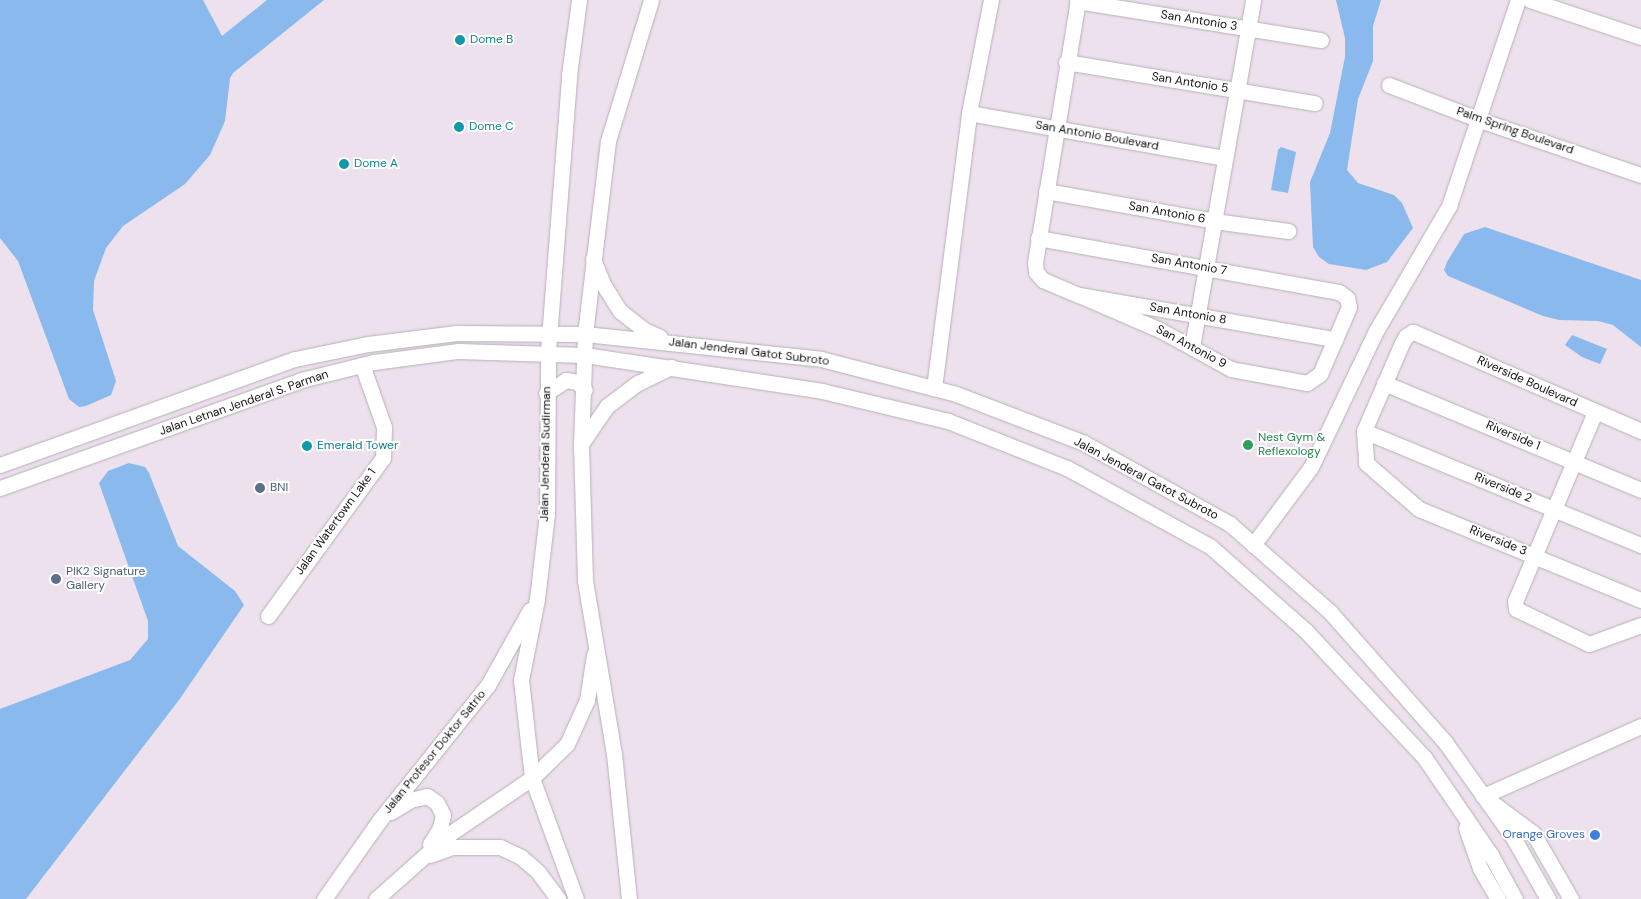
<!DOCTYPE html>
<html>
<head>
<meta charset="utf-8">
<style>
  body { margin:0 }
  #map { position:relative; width:1641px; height:899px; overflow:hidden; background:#ece1ed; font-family:"DM Sans",sans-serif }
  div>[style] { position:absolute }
  .water>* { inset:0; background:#8ab9ee }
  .roads { filter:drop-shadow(0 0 1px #b8aeb9) drop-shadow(0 0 1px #b8aeb9) }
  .minor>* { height:15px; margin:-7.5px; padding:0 7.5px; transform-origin:7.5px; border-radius:7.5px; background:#fff }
  .dots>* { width:14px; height:14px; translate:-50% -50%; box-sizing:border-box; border:2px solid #fff; border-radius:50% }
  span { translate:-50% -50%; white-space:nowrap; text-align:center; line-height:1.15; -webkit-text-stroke:4px #fff; paint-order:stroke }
  .street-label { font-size:12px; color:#141115 }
  .culture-label { font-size:12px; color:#0d838f }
  .left { translate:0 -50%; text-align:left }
  .leisure-label { font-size:12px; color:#27864d }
  .service-label { font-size:12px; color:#4e5e75 }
  .shop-label { font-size:12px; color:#366cbe }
  .right { translate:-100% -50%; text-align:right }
</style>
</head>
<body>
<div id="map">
  <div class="water">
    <div style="clip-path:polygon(0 0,203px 0,222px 36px,267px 0,324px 0,233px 73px,230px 78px,225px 121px,210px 155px,185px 184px,123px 226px,106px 248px,94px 281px,93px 310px,116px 381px,111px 395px,86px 406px,79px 407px,69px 399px,18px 261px,0 238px)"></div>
    <div style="clip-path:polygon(1336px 0,1381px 0,1373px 26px,1373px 61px,1358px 99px,1347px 170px,1358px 183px,1394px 195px,1402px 203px,1413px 228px,1387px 262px,1366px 270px,1329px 264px,1319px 257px,1313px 247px,1310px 182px,1330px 133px,1345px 57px,1345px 38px)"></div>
    <div style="clip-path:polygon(1281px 147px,1296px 152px,1288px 193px,1271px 190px,1278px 150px)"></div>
    <div style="clip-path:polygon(1485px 227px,1641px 280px,1641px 347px,1613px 325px,1598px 321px,1559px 320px,1543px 316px,1448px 276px,1444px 270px,1447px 262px,1464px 234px)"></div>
    <div style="clip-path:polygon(1572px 335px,1607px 349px,1600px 364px,1582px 357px,1565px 345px)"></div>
    <div style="clip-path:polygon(129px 463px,145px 467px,149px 473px,178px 546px,235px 591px,244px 605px,179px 700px,26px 899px,0 899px,0 709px,130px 660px,148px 639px,148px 621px,99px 483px,108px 471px)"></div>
  </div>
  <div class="roads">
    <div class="minor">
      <div style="left:1078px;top:0;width:266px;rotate:99.3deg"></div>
      <div style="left:1035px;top:262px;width:10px;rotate:84deg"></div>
      <div style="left:1036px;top:272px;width:11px;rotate:49deg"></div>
      <div style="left:1043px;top:280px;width:39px;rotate:23deg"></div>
      <div style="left:1079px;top:295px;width:260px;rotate:9.8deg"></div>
      <div style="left:1530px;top:0;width:117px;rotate:18.4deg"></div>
      <div style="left:1077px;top:1px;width:247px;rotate:9.1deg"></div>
      <div style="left:1066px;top:62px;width:252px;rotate:9.4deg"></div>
      <div style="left:1389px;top:85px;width:97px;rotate:21deg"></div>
      <div style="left:1480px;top:120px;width:170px;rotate:18.9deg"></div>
      <div style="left:969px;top:113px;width:260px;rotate:10deg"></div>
      <div style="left:1046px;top:191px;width:171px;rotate:10.1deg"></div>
      <div style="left:1214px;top:221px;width:75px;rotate:7.7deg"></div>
      <div style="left:1038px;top:238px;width:306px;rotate:10.2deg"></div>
      <div style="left:1339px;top:292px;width:10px;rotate:37deg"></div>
      <div style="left:1347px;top:298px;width:9px;rotate:77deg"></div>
      <div style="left:1349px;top:307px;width:73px;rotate:113.4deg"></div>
      <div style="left:1320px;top:374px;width:16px;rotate:145deg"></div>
      <div style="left:1307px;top:383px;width:77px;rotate:-169.6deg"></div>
      <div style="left:1231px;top:369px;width:81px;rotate:-151.2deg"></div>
      <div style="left:1160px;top:330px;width:88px;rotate:-156.6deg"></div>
      <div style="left:593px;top:259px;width:27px;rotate:68deg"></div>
      <div style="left:603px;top:284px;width:32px;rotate:58deg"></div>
      <div style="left:620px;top:311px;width:33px;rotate:38deg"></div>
      <div style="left:646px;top:331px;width:15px;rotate:23deg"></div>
      <div style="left:1192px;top:347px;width:352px;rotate:-80deg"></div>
      <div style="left:1384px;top:383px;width:278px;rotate:22.6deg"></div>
      <div style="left:934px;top:388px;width:277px;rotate:-82.7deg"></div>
      <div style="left:969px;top:113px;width:115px;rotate:-79deg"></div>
      <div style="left:546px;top:393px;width:24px;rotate:-33deg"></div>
      <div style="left:566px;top:380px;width:11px;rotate:10deg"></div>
      <div style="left:577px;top:382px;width:11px;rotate:45deg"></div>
      <div style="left:1595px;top:412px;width:205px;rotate:112.9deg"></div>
      <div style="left:1515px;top:601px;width:8px;rotate:83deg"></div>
      <div style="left:1516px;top:609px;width:81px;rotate:25.6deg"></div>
      <div style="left:1589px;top:644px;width:55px;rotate:-20.1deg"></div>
      <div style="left:1364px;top:431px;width:300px;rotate:22.4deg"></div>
      <div style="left:1641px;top:431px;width:249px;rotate:-156.5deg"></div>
      <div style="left:1413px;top:332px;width:8px;rotate:150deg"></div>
      <div style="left:1406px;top:336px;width:8px;rotate:120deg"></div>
      <div style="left:1402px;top:343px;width:96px;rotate:113.4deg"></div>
      <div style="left:1364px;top:431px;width:32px;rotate:86deg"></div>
      <div style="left:1366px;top:463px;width:70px;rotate:41deg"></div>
      <div style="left:1419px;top:509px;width:240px;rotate:22.3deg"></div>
      <div style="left:581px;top:444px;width:46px;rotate:-55.6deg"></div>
      <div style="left:607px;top:406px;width:39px;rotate:-37deg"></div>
      <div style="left:638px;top:383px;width:37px;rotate:-26deg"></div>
      <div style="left:0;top:465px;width:313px;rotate:-19.8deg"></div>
      <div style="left:295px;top:359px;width:75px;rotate:-11.6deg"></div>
      <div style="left:368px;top:344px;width:89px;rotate:-7.1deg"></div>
      <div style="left:456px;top:333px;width:129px;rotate:0.4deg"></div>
      <div style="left:585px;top:334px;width:237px;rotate:6deg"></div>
      <div style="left:821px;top:359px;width:139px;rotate:14.5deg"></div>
      <div style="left:956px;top:394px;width:137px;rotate:20.9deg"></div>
      <div style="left:1084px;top:443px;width:167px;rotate:29deg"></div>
      <div style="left:1230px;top:524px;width:133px;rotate:41.3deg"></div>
      <div style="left:1330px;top:612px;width:174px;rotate:48.5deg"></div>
      <div style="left:1445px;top:742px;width:119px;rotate:54.6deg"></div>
      <div style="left:1514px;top:839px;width:69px;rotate:60.5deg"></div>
      <div style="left:0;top:488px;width:320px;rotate:-19.7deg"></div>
      <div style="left:301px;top:380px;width:75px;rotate:-13.9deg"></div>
      <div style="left:374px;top:362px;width:85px;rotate:-7.5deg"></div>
      <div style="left:458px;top:351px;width:127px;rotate:1.8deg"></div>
      <div style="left:585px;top:355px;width:240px;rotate:8.6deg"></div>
      <div style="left:822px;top:391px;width:130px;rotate:13.4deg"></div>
      <div style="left:948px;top:421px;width:128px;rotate:21.6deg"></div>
      <div style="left:1067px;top:468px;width:164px;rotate:28.7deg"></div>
      <div style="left:1211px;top:547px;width:127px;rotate:41.5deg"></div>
      <div style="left:1306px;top:631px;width:173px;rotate:46.9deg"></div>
      <div style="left:1424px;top:757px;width:119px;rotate:55.6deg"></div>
      <div style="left:1491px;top:855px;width:50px;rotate:61.4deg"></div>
      <div style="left:1253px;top:545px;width:97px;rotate:-53.4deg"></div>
      <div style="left:1311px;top:467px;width:151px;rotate:-64.5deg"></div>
      <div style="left:1376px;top:331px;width:145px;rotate:-59.7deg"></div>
      <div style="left:1449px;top:206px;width:217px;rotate:-71.5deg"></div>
      <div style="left:268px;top:616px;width:195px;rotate:-54deg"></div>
      <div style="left:383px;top:458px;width:31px;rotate:-88deg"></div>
      <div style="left:384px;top:427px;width:66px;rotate:-109.5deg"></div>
      <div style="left:391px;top:812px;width:22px;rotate:-32deg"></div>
      <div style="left:410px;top:800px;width:17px;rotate:-13deg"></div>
      <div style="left:427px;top:796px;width:12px;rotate:35deg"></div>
      <div style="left:437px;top:803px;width:13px;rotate:63deg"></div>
      <div style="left:443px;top:815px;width:13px;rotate:103deg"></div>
      <div style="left:440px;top:828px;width:19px;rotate:122deg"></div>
      <div style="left:1466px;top:828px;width:42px;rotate:70.7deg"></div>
      <div style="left:1480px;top:868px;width:36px;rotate:60deg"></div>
      <div style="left:430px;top:855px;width:23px;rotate:-20deg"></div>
      <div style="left:452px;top:847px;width:48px"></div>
      <div style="left:500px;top:847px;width:23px;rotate:25deg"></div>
      <div style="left:521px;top:857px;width:23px;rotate:41deg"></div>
      <div style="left:538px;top:872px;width:34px;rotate:53deg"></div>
      <div style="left:324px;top:899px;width:95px;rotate:-54.8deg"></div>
      <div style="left:379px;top:821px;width:174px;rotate:-51.3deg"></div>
      <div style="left:488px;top:685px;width:86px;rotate:-60.8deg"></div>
      <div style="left:376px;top:899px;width:96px;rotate:-41.6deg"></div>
      <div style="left:448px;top:835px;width:102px;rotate:-34.2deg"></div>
      <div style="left:532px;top:778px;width:49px;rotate:-44.2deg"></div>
      <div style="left:567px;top:744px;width:48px;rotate:-65.6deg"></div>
      <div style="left:587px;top:700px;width:46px;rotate:-81.2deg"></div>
      <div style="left:576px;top:899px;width:129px;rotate:-110deg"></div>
      <div style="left:532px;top:778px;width:99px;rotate:-96.4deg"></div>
      <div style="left:521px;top:680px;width:83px;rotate:-78.8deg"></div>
      <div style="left:537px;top:599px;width:86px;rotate:-83.3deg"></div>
      <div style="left:547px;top:514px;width:163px;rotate:-89.6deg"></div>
      <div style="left:548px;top:351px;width:277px;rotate:-85.6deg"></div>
      <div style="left:569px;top:75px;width:76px;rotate:-82.4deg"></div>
      <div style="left:629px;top:899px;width:146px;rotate:-95.9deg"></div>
      <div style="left:614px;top:754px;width:176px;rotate:-99.5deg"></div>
      <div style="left:585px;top:580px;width:136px;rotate:-91.7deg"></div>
      <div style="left:581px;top:444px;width:110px;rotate:-87.9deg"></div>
      <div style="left:585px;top:334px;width:194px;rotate:-83.2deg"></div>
      <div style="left:608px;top:141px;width:147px;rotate:-73deg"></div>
      <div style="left:1571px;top:899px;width:76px;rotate:-119.9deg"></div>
      <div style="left:1533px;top:833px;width:62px;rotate:-143.5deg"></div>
      <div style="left:1483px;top:796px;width:173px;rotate:-23.9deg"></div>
    </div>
  </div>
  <div class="dots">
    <div style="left:460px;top:40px;background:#0f9aa8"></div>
    <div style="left:459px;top:127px;background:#0f9aa8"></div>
    <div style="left:344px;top:164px;background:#0f9aa8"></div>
    <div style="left:1248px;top:445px;background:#2e9e5b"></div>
    <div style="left:307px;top:446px;background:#0f9aa8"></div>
    <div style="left:260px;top:488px;background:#5c6f8a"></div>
    <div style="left:56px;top:579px;background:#5c6f8a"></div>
    <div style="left:1595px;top:835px;background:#3f7fe0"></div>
  </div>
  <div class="street-label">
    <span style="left:1199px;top:21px;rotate:9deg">San Antonio 3</span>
    <span style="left:1190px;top:83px;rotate:9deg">San Antonio 5</span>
    <span style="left:1515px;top:131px;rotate:19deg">Palm Spring Boulevard</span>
    <span style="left:1097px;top:136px;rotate:10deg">San Antonio Boulevard</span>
    <span style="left:1167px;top:213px;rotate:10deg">San Antonio 6</span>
    <span style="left:1189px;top:265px;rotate:10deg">San Antonio 7</span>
    <span style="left:1188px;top:314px;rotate:10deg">San Antonio 8</span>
    <span style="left:1191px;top:347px;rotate:28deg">San Antonio 9</span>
    <span style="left:749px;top:352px;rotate:7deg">Jalan Jenderal Gatot Subroto</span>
    <span style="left:1527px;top:382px;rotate:24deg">Riverside Boulevard</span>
    <span style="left:244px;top:403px;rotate:-19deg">Jalan Letnan Jenderal S. Parman</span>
    <span style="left:1513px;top:436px;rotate:23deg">Riverside 1</span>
    <span style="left:546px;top:454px;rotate:-89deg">Jalan Jenderal Sudirman</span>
    <span style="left:1146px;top:479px;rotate:28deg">Jalan Jenderal Gatot Subroto</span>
    <span style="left:1503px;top:488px;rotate:22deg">Riverside 2</span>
    <span style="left:336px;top:522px;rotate:-54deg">Jalan Watertown Lake 1</span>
    <span style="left:1498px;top:541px;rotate:22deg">Riverside 3</span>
    <span style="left:435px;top:752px;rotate:-51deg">Jalan Profesor Doktor Satrio</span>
  </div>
  <div class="culture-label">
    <span class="left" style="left:470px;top:40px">Dome B</span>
    <span class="left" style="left:469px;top:127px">Dome C</span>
    <span class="left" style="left:354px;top:164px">Dome A</span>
    <span class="left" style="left:317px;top:446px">Emerald Tower</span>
  </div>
  <div class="leisure-label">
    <span class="left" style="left:1258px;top:445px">Nest Gym &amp;<br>Reflexology</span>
  </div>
  <div class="service-label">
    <span class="left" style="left:270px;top:488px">BNI</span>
    <span class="left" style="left:66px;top:579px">PIK2 Signature<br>Gallery</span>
  </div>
  <div class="shop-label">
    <span class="right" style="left:1585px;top:835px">Orange Groves</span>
  </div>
</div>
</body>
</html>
